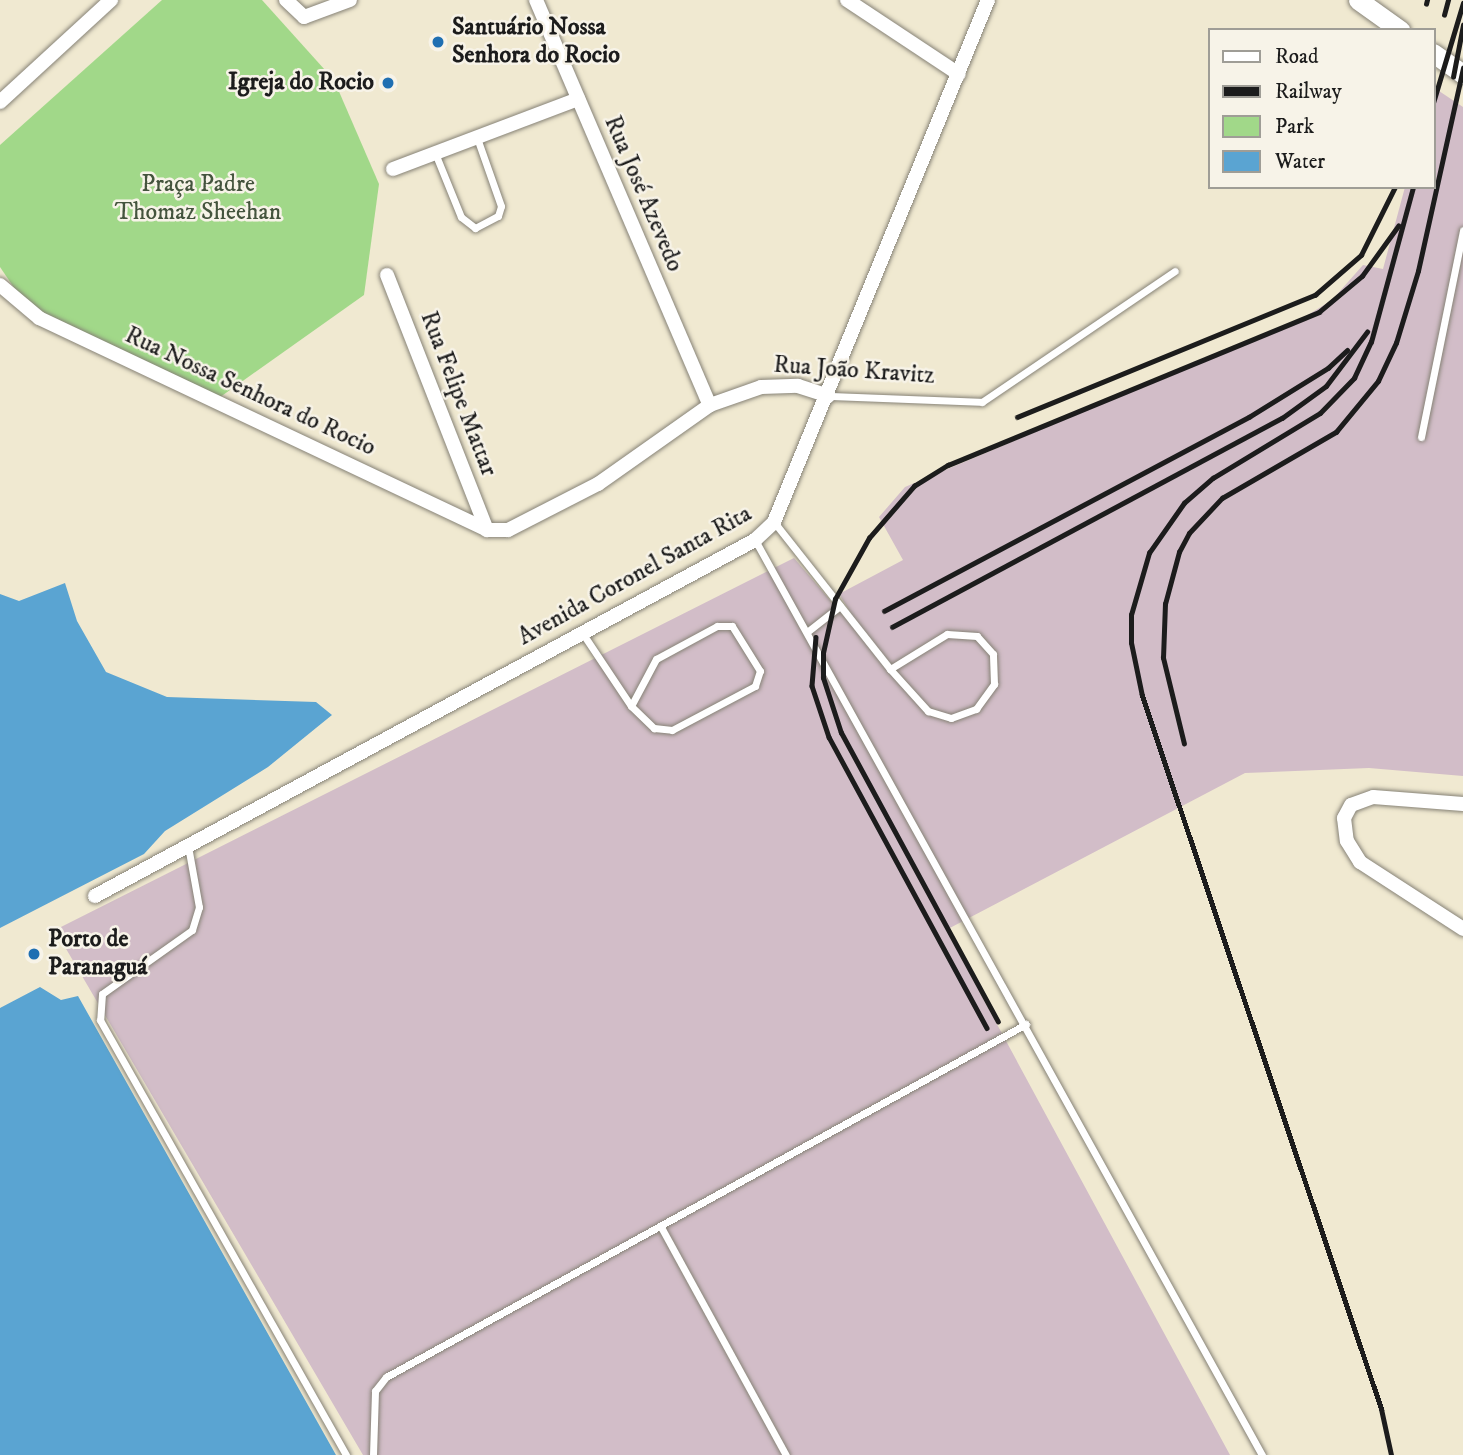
<!DOCTYPE html>
<html>
<head>
<meta charset="utf-8">
<style>
  body { margin:0 }
  #map { position:relative; width:1463px; height:1455px; overflow:hidden; background:#f0e9d1; font-family:"IM FELL DW Pica",serif }
  div>[style] { position:absolute }
  .industrial>* { inset:0; background:#d2bdc8 }
  .green>* { inset:0; background:#a1d889 }
  .water>* { inset:0; background:#5aa4d2 }
  .roads { filter:drop-shadow(0 0 2px #868276) drop-shadow(0 0 2px #868276) }
  .service>* { height:7px; margin:-3.5px; padding:0 3.5px; transform-origin:3.5px; border-radius:3.5px; background:#fff }
  .minor>* { height:14px; margin:-7px; padding:0 7px; transform-origin:7px; border-radius:7px; background:#fff }
  .secondary>* { height:19px; margin:-9.5px; padding:0 9.5px; transform-origin:9.5px; border-radius:9.5px; background:#fff }
  .rail>* { height:4.5px; margin:-2.25px; padding:0 2.25px; transform-origin:2.25px; border-radius:2.25px; background:#1c1c1c }
  .dots>* { width:19px; height:19px; translate:-50% -50%; box-sizing:border-box; border:4px solid #f7f3e8; border-radius:50% }
  span { translate:-50% -50%; white-space:nowrap; text-align:center; line-height:1.15; -webkit-text-stroke:5px #f7f3e8; paint-order:stroke }
  .poi-label { font-size:24px; color:#1c1c1c; font-weight:700 }
  .left { translate:0 -50%; text-align:left }
  .right { translate:-100% -50%; text-align:right }
  .park-label { font-size:24px; color:#44543d }
  .street-label { font-size:24px; color:#1c1c1c }
  .legend { position:absolute; left:1208px; top:28px; width:228px; height:161px; box-sizing:border-box; background:#f7f3e8; border:2px solid #9f9d96; margin:0; padding:9px 12px; list-style:none; font-size:21px; color:#1c1c1c }
  .legend li { display:flex; align-items:center; gap:14px; height:35px }
  .legend b { width:35px; border:2px solid #9f9d96 }
</style>
</head>
<body>
<div id="map">
  <div class="industrial">
    <div style="clip-path:polygon(1433px 87px,1463px 107px,1463px 776px,1369px 768px,1245px 773px,946px 930px,1230px 1455px,363px 1455px,55px 930px,794px 558px,858px 633px,862px 631px,839px 594px,903px 560px,879px 517px,905px 487px,1298px 321px,1332px 300px,1363px 265px,1383px 269px,1405px 187px,1433px 187px)"></div>
  </div>
  <div class="green">
    <div style="clip-path:polygon(162px 0,262px 0,334px 80px,379px 184px,364px 295px,216px 400px,25px 304px,0 267px,0 145px)"></div>
  </div>
  <div class="water">
    <div style="clip-path:polygon(65px 583px,77px 621px,106px 672px,167px 697px,316px 702px,332px 715px,268px 767px,165px 831px,144px 854px,0 928px,0 594px,19px 601px)"></div>
    <div style="clip-path:polygon(40px 987px,61px 1000px,78px 996px,336px 1455px,0 1455px,0 1008px)"></div>
  </div>
  <div class="roads">
    <div class="service">
      <div style="left:435px;top:153px;width:69px;rotate:67.9deg"></div>
      <div style="left:461px;top:217px;width:18px;rotate:38deg"></div>
      <div style="left:475px;top:228px;width:26px;rotate:-28deg"></div>
      <div style="left:498px;top:216px;width:10px;rotate:-73deg"></div>
      <div style="left:501px;top:206px;width:72px;rotate:-109.4deg"></div>
      <div style="left:828px;top:396px;width:154px;rotate:2.2deg"></div>
      <div style="left:982px;top:402px;width:233px;rotate:-34.2deg"></div>
      <div style="left:1421px;top:437px;width:211px;rotate:-78.5deg"></div>
      <div style="left:774px;top:522px;width:187px;rotate:51.7deg"></div>
      <div style="left:890px;top:669px;width:57px;rotate:47.9deg"></div>
      <div style="left:928px;top:711px;width:24px;rotate:17deg"></div>
      <div style="left:951px;top:718px;width:27px;rotate:-20deg"></div>
      <div style="left:976px;top:709px;width:31px;rotate:-54deg"></div>
      <div style="left:994px;top:684px;width:30px;rotate:-92deg"></div>
      <div style="left:993px;top:654px;width:24px;rotate:-132deg"></div>
      <div style="left:977px;top:636px;width:30px;rotate:-176deg"></div>
      <div style="left:947px;top:634px;width:67px;rotate:148.4deg"></div>
      <div style="left:755px;top:540px;width:1046px;rotate:61.01deg"></div>
      <div style="left:807px;top:632px;width:42px;rotate:-38.2deg"></div>
      <div style="left:583px;top:634px;width:87px;rotate:56.3deg"></div>
      <div style="left:631px;top:706px;width:32px;rotate:44deg"></div>
      <div style="left:654px;top:728px;width:18px;rotate:6deg"></div>
      <div style="left:672px;top:730px;width:94px;rotate:-27.9deg"></div>
      <div style="left:755px;top:686px;width:16px;rotate:-72deg"></div>
      <div style="left:760px;top:671px;width:53px;rotate:-121.9deg"></div>
      <div style="left:732px;top:626px;width:15px;rotate:180deg"></div>
      <div style="left:717px;top:626px;width:69px;rotate:151.6deg"></div>
      <div style="left:656px;top:659px;width:53px;rotate:118deg"></div>
      <div style="left:188px;top:846px;width:62px;rotate:79.8deg"></div>
      <div style="left:199px;top:907px;width:24px;rotate:107deg"></div>
      <div style="left:192px;top:930px;width:110px;rotate:144.6deg"></div>
      <div style="left:102px;top:994px;width:26px;rotate:94deg"></div>
      <div style="left:100px;top:1020px;width:500px;rotate:60.5deg"></div>
      <div style="left:661px;top:1227px;width:260px;rotate:61.3deg"></div>
      <div style="left:373px;top:1455px;width:64px;rotate:-88.2deg"></div>
      <div style="left:375px;top:1391px;width:18px;rotate:-52deg"></div>
      <div style="left:386px;top:1377px;width:731px;rotate:-28.88deg"></div>
    </div>
    <div class="minor">
      <div style="left:286px;top:0;width:25px;rotate:43deg"></div>
      <div style="left:304px;top:17px;width:49px;rotate:-20.3deg"></div>
      <div style="left:536px;top:0;width:441px;rotate:66.8deg"></div>
      <div style="left:847px;top:0;width:134px;rotate:33.5deg"></div>
      <div style="left:0;top:102px;width:151px;rotate:-42.6deg"></div>
      <div style="left:393px;top:169px;width:198px;rotate:-20.7deg"></div>
      <div style="left:387px;top:275px;width:274px;rotate:68.6deg"></div>
      <div style="left:0;top:285px;width:51px;rotate:40.2deg"></div>
      <div style="left:39px;top:318px;width:496px;rotate:25.3deg"></div>
      <div style="left:487px;top:530px;width:21px"></div>
      <div style="left:508px;top:530px;width:101px;rotate:-27.1deg"></div>
      <div style="left:598px;top:484px;width:137px;rotate:-35.2deg"></div>
      <div style="left:710px;top:405px;width:54px;rotate:-19.4deg"></div>
      <div style="left:761px;top:387px;width:37px;rotate:-2deg"></div>
      <div style="left:798px;top:386px;width:32px;rotate:18deg"></div>
      <div style="left:1463px;top:804px;width:90px;rotate:-175.6deg"></div>
      <div style="left:1373px;top:797px;width:23px;rotate:160deg"></div>
      <div style="left:1351px;top:805px;width:15px;rotate:118deg"></div>
      <div style="left:1344px;top:818px;width:23px;rotate:83deg"></div>
      <div style="left:1347px;top:841px;width:25px;rotate:58deg"></div>
      <div style="left:1360px;top:862px;width:123px;rotate:33deg"></div>
      <div style="left:95px;top:896px;width:750px;rotate:-28.34deg"></div>
      <div style="left:755px;top:540px;width:26px;rotate:-43deg"></div>
      <div style="left:774px;top:522px;width:564px;rotate:-67.71deg"></div>
    </div>
    <div class="secondary">
      <div style="left:1358px;top:0;width:52px;rotate:35.5deg"></div>
      <div style="left:1433px;top:53px;width:37px;rotate:35deg"></div>
    </div>
  </div>
  <div class="rail">
    <div style="left:1426px;top:4px;width:4px;rotate:-76deg"></div>
    <div style="left:1444px;top:15px;width:16px;rotate:-75deg"></div>
    <div style="left:1453px;top:77px;width:53px;rotate:-79.1deg"></div>
    <div style="left:1433px;top:103px;width:104px;rotate:-73.3deg"></div>
    <div style="left:1017px;top:417px;width:322px;rotate:-22.3deg"></div>
    <div style="left:1315px;top:295px;width:61px;rotate:-41deg"></div>
    <div style="left:1361px;top:255px;width:76px;rotate:-63.4deg"></div>
    <div style="left:884px;top:611px;width:413px;rotate:-28deg"></div>
    <div style="left:1249px;top:417px;width:93px;rotate:-31.8deg"></div>
    <div style="left:1328px;top:368px;width:26px;rotate:-43deg"></div>
    <div style="left:892px;top:627px;width:442px;rotate:-28.2deg"></div>
    <div style="left:1282px;top:418px;width:54px;rotate:-36deg"></div>
    <div style="left:1326px;top:386px;width:68px;rotate:-52.8deg"></div>
    <div style="left:816px;top:637px;width:49px;rotate:94.7deg"></div>
    <div style="left:812px;top:686px;width:54px;rotate:71.6deg"></div>
    <div style="left:829px;top:737px;width:331px;rotate:61.5deg"></div>
    <div style="left:1184px;top:744px;width:89px;rotate:-103.7deg"></div>
    <div style="left:1163px;top:658px;width:54px;rotate:-87.9deg"></div>
    <div style="left:1165px;top:604px;width:54px;rotate:-74.9deg"></div>
    <div style="left:1179px;top:552px;width:21px;rotate:-62deg"></div>
    <div style="left:1189px;top:533px;width:48px;rotate:-46.7deg"></div>
    <div style="left:1222px;top:498px;width:132px;rotate:-30.1deg"></div>
    <div style="left:1336px;top:432px;width:66px;rotate:-50.5deg"></div>
    <div style="left:1378px;top:381px;width:42px;rotate:-64.7deg"></div>
    <div style="left:1396px;top:343px;width:75px;rotate:-73deg"></div>
    <div style="left:1418px;top:271px;width:208px;rotate:-77.5deg"></div>
    <div style="left:998px;top:1022px;width:329px;rotate:-118.5deg"></div>
    <div style="left:841px;top:733px;width:58px;rotate:-108.1deg"></div>
    <div style="left:823px;top:678px;width:25px;rotate:-90deg"></div>
    <div style="left:823px;top:653px;width:55px;rotate:-77.5deg"></div>
    <div style="left:835px;top:599px;width:70px;rotate:-60.9deg"></div>
    <div style="left:869px;top:538px;width:69px;rotate:-49.1deg"></div>
    <div style="left:914px;top:486px;width:40px;rotate:-32deg"></div>
    <div style="left:948px;top:465px;width:401px;rotate:-22.4deg"></div>
    <div style="left:1319px;top:312px;width:56px;rotate:-39.9deg"></div>
    <div style="left:1362px;top:276px;width:62px;rotate:-54.2deg"></div>
    <div style="left:1391px;top:1455px;width:47px;rotate:-102.3deg"></div>
    <div style="left:1381px;top:1409px;width:752px;rotate:-108.53deg"></div>
    <div style="left:1142px;top:696px;width:54px;rotate:-101.7deg"></div>
    <div style="left:1131px;top:643px;width:28px;rotate:-90deg"></div>
    <div style="left:1131px;top:615px;width:65px;rotate:-73.8deg"></div>
    <div style="left:1149px;top:553px;width:61px;rotate:-55deg"></div>
    <div style="left:1184px;top:503px;width:38px;rotate:-41deg"></div>
    <div style="left:1213px;top:478px;width:125px;rotate:-31.3deg"></div>
    <div style="left:1320px;top:413px;width:49px;rotate:-45.8deg"></div>
    <div style="left:1354px;top:378px;width:40px;rotate:-65deg"></div>
    <div style="left:1371px;top:342px;width:161px;rotate:-74.8deg"></div>
  </div>
  <div class="dots">
    <div style="left:438px;top:42px;background:#1f6fb2"></div>
    <div style="left:388px;top:83px;background:#1f6fb2"></div>
    <div style="left:34px;top:954px;background:#1f6fb2"></div>
  </div>
  <div class="poi-label">
    <span class="left" style="left:452px;top:42px">Santuário Nossa<br>Senhora do Rocio</span>
    <span class="right" style="left:374px;top:83px">Igreja do Rocio</span>
    <span class="left" style="left:48px;top:954px">Porto de<br>Paranaguá</span>
  </div>
  <div class="park-label">
    <span style="left:198px;top:199px">Praça Padre<br>Thomaz Sheehan</span>
  </div>
  <div class="street-label">
    <span style="left:643px;top:194px;rotate:67deg">Rua José Azevedo</span>
    <span style="left:854px;top:371px;rotate:4deg">Rua João Kravitz</span>
    <span style="left:250px;top:392px;rotate:25deg">Rua Nossa Senhora do Rocio</span>
    <span style="left:458px;top:394px;rotate:69deg">Rua Felipe Mattar</span>
    <span style="left:635px;top:576px;rotate:-29deg">Avenida Coronel Santa Rita</span>
  </div>
  <ul class="legend">
  <li><b style="height:9px;background:#fff"></b>Road</li>
  <li><b style="height:9px;background:#1c1c1c"></b>Railway</li>
  <li><b style="height:19px;background:#a1d889"></b>Park</li>
  <li><b style="height:19px;background:#5aa4d2"></b>Water</li>
  </ul>
</div>
</body>
</html>
